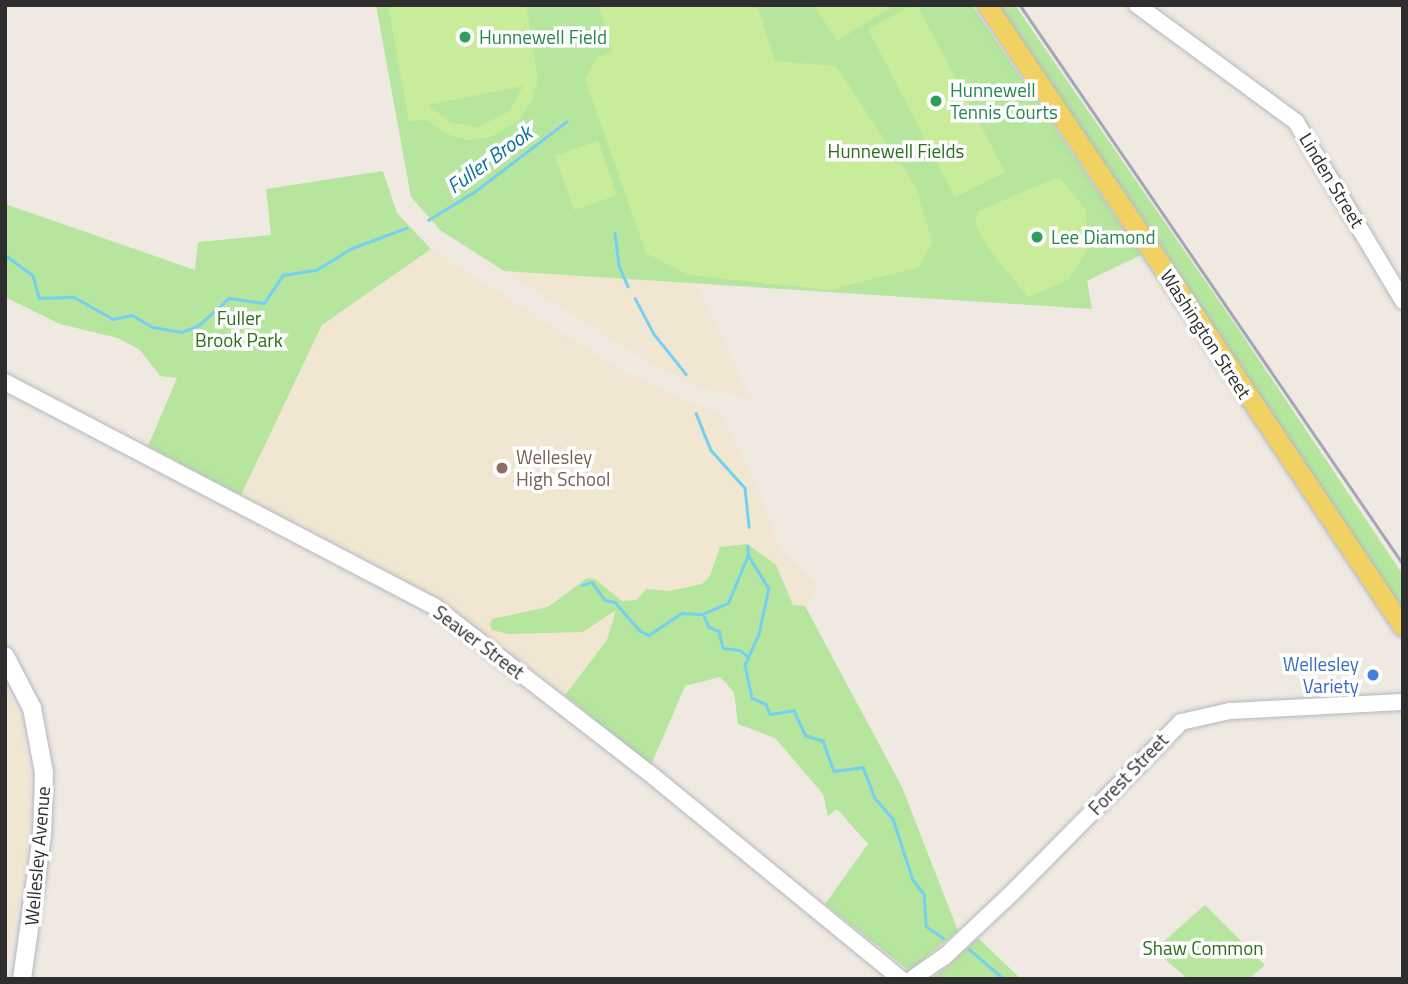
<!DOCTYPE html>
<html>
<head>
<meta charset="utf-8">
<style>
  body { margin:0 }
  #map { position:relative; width:1408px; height:984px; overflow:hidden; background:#efe9e1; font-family:"Titillium Web",sans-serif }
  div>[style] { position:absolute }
  .education>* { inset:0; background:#f0e6d1 }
  .green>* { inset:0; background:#b6e59e }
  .pitch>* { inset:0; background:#c9ec9a }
  .stream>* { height:2.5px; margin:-1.25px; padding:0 1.25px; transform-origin:1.25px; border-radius:1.25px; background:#75cff0 }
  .roads { filter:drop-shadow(0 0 2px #b4b7c1) drop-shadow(0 0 2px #b4b7c1) }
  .tertiary>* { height:16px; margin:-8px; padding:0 8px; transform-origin:8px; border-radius:8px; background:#fff }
  .secondary>* { height:18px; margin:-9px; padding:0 9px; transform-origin:9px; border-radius:9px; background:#fff }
  .primary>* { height:19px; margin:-9.5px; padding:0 9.5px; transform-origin:9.5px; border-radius:9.5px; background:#f2d163 }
  .rail>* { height:2.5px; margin:-1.25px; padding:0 1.25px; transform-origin:1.25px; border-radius:1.25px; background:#a3a6b8 }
  .dots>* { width:19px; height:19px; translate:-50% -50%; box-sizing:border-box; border:4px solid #fff; border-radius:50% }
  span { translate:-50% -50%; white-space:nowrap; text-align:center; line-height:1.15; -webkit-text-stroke:7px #fff; paint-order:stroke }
  .leisure-label { font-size:19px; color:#27864d }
  .left { translate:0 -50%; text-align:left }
  .park-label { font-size:19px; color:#2c6e1b }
  .street-label { font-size:19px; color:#2e2e2e }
  .education-label { font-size:19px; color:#785e54 }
  .shop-label { font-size:19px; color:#366cbe }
  .right { translate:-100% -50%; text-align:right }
  .water-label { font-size:21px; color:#0d6fa3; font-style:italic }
  .frame { position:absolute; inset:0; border:7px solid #2e2e2e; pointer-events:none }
</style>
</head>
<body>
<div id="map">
  <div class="education">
    <div style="clip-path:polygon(431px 249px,624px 372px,720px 415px,751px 472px,781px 551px,819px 586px,805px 606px,646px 589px,565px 695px,438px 598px,241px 495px,322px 325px)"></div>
    <div style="clip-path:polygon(504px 271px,695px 283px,751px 398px,703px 388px,656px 367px)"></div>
    <div style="clip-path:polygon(5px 684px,22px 721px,31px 791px,26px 859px,5px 975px)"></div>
  </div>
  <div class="green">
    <div style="clip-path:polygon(376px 5px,972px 5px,1141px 255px,1087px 281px,1092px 309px,504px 271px,440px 230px,411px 197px)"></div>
    <div style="clip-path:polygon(995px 5px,1015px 5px,1235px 324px,1403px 575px,1403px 612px,1163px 249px)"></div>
    <div style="clip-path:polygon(383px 171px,397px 213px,431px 249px,322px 325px,241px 495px,148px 446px,177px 378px,160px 376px,140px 350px,118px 338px,60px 324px,5px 297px,5px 204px,195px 270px,198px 242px,271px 235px,266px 189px)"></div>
    <div style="clip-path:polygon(747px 544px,776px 565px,793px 605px,805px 606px,902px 787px,958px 931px,909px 971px,825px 904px,868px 844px,837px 809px,828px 816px,823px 794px,775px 738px,738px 724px,734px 692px,720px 677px,685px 686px,651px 765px,565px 695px,607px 640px,616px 610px,583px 632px,508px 634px,492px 630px,490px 624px,492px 619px,548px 607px,587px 578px,595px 579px,622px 601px,637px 600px,646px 589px,669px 591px,702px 584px,710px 576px,720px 547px)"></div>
    <div style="clip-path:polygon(1205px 905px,1265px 965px,1249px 979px,1188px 979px,1154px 950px)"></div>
    <div style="clip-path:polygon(978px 938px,1021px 979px,931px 979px,948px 966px)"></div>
  </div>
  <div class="pitch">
    <div style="clip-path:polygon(evenodd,388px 5px,526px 5px,538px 78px,532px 100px,519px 120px,491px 137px,469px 140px,446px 134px,425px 119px,409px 122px,388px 5px,523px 86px,510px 111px,478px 127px,451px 123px,428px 105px,523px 86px)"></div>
    <div style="clip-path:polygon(598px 5px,757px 5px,775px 61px,836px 66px,917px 189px,932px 243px,919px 267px,829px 290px,689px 275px,646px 253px,585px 79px,598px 57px,613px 51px)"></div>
    <div style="clip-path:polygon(814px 5px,894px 5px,837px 41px)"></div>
    <div style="clip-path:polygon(913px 5px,917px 5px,1005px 172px,955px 197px,868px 29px)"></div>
    <div style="clip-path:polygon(598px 141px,617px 195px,574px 210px,555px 156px)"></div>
    <div style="clip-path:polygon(1059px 177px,1086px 210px,1088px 249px,1068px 280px,1028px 297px,989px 249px,975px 224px,978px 211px)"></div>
  </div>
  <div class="stream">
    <div style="left:428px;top:220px;width:54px;rotate:-31.3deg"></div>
    <div style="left:474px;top:192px;width:116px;rotate:-37.3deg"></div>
    <div style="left:615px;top:233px;width:33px;rotate:83deg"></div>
    <div style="left:619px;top:266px;width:22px;rotate:66deg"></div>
    <div style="left:5px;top:255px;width:34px;rotate:36deg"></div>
    <div style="left:33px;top:275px;width:24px;rotate:75deg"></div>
    <div style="left:39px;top:298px;width:35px;rotate:-2deg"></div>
    <div style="left:74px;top:297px;width:45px;rotate:29.4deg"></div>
    <div style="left:113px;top:319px;width:19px;rotate:-12deg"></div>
    <div style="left:132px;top:315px;width:24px;rotate:30deg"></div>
    <div style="left:153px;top:327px;width:29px;rotate:10deg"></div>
    <div style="left:182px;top:332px;width:18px;rotate:-22deg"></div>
    <div style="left:199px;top:325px;width:40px;rotate:-42deg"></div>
    <div style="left:229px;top:298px;width:35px;rotate:8deg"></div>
    <div style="left:264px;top:303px;width:34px;rotate:-56deg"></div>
    <div style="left:283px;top:275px;width:33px;rotate:-9deg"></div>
    <div style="left:316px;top:270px;width:42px;rotate:-31.4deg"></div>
    <div style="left:352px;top:248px;width:58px;rotate:-20.3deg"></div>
    <div style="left:635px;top:298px;width:41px;rotate:62.2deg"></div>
    <div style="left:654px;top:334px;width:51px;rotate:51.3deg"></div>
    <div style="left:696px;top:413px;width:40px;rotate:68deg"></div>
    <div style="left:711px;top:450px;width:51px;rotate:48.2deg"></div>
    <div style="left:745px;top:488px;width:39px;rotate:84deg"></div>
    <div style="left:748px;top:546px;width:9px;rotate:90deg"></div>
    <div style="left:748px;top:555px;width:39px;rotate:58deg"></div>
    <div style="left:769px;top:588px;width:47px;rotate:102.3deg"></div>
    <div style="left:759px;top:634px;width:34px;rotate:114deg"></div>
    <div style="left:745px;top:665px;width:34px;rotate:78deg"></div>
    <div style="left:752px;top:698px;width:15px;rotate:23deg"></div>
    <div style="left:766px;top:704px;width:11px;rotate:68deg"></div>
    <div style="left:770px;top:714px;width:24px;rotate:-9deg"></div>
    <div style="left:794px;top:710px;width:27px;rotate:66deg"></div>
    <div style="left:805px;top:735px;width:19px;rotate:18deg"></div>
    <div style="left:823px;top:741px;width:32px;rotate:70deg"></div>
    <div style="left:834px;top:771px;width:29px;rotate:-8deg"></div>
    <div style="left:863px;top:767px;width:33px;rotate:69deg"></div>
    <div style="left:875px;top:798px;width:28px;rotate:49deg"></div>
    <div style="left:893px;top:819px;width:64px;rotate:71.8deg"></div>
    <div style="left:913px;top:880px;width:18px;rotate:52deg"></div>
    <div style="left:924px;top:894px;width:32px;rotate:86deg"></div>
    <div style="left:926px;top:926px;width:21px;rotate:35deg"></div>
    <div style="left:582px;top:585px;width:10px;rotate:-17deg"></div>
    <div style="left:592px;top:582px;width:22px;rotate:54deg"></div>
    <div style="left:605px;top:600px;width:10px;rotate:11deg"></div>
    <div style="left:615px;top:602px;width:37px;rotate:49deg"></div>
    <div style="left:639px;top:630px;width:11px;rotate:27deg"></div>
    <div style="left:649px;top:635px;width:40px;rotate:-34deg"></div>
    <div style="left:682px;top:613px;width:21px;rotate:3deg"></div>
    <div style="left:703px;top:614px;width:14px;rotate:65deg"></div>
    <div style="left:709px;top:627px;width:11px;rotate:22deg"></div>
    <div style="left:719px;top:631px;width:17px;rotate:77deg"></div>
    <div style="left:723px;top:648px;width:17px;rotate:7deg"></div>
    <div style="left:740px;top:650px;width:11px;rotate:41deg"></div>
    <div style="left:703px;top:614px;width:27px;rotate:-24deg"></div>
    <div style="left:728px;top:603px;width:52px;rotate:-67.4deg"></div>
    <div style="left:969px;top:949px;width:46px;rotate:40.6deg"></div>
  </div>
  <div class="roads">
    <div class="tertiary">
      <div style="left:1137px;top:5px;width:197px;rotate:36.3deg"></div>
      <div style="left:1296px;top:122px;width:209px;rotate:59.1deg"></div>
      <div style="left:5px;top:382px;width:485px;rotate:27.6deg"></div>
      <div style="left:435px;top:607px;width:269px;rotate:37.8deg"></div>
      <div style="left:648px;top:772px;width:327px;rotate:39.3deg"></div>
      <div style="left:912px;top:979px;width:39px;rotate:-35deg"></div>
      <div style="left:944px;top:957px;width:95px;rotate:-43.3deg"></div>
      <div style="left:1013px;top:892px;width:239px;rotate:-45.3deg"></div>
      <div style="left:1181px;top:722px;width:50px;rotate:-12.7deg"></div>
      <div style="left:1230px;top:711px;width:173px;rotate:-3deg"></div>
    </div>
    <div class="secondary">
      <div style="left:5px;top:656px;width:59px;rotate:62.6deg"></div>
      <div style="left:32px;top:708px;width:66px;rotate:79.5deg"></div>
      <div style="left:44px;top:773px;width:62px;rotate:91.8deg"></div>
      <div style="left:42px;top:835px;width:145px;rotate:97.9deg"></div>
    </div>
    <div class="primary">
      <div style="left:987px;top:5px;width:748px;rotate:56.22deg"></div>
    </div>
  </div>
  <div class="rail">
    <div style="left:1020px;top:5px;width:678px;rotate:55.58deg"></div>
  </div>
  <div class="dots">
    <div style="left:465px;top:37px;background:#2e9e5b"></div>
    <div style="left:936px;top:101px;background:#2e9e5b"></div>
    <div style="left:1037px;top:237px;background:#2e9e5b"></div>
    <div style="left:502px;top:468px;background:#8d6e63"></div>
    <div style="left:1373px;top:675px;background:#3f7fe0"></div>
  </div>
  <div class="leisure-label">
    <span class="left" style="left:479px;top:37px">Hunnewell Field</span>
    <span class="left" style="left:950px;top:101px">Hunnewell<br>Tennis Courts</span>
    <span class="left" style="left:1051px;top:237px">Lee Diamond</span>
  </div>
  <div class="park-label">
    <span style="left:896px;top:151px">Hunnewell Fields</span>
    <span style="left:239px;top:329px">Fuller<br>Brook Park</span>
    <span style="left:1203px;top:948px">Shaw Common</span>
  </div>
  <div class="street-label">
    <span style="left:1332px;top:180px;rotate:59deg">Linden Street</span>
    <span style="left:1206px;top:334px;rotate:57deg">Washington Street</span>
    <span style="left:479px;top:642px;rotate:37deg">Seaver Street</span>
    <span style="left:1128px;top:774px;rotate:-46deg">Forest Street</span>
    <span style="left:37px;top:856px;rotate:-85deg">Wellesley Avenue</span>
  </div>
  <div class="education-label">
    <span class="left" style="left:516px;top:468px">Wellesley<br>High School</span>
  </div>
  <div class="shop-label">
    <span class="right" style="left:1359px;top:675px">Wellesley<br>Variety</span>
  </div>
  <div class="water-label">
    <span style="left:489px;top:159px;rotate:-36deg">Fuller Brook</span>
  </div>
  <div class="frame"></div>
</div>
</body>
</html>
